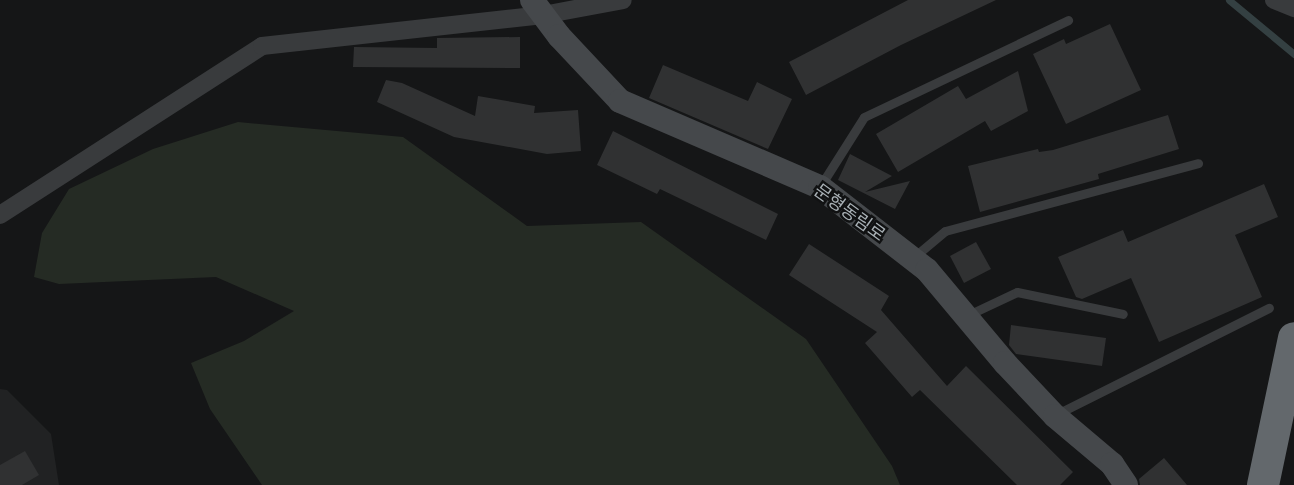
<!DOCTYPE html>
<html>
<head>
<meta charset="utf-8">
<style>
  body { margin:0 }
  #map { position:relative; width:1294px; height:485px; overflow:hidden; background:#151617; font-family:Manrope,"Noto Sans KR",sans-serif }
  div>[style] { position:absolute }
  .built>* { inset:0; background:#212223 }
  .green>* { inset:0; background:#252b24 }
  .stream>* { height:7px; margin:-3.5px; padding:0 3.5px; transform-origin:3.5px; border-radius:3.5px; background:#344042 }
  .building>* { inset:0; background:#303132 }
  .lane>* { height:9px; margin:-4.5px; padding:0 4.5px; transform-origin:4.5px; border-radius:4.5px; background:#393b3d }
  .street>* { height:18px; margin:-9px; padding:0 9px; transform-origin:9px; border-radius:9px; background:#393b3d }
  .secondary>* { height:24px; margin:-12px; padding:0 12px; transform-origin:12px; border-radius:12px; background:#45484b }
  .highway>* { height:32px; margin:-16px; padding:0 16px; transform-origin:16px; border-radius:16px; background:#63686c }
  span { translate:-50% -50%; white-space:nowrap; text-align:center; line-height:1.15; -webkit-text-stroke:5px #101112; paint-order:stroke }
  .street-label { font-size:18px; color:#a8b0b5 }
</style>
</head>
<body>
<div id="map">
  <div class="built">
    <div style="clip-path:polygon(0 389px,7px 390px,51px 434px,59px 485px,0 485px)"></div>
  </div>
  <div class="green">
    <div style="clip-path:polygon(238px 122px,403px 137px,527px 226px,641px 222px,806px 339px,892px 466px,900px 485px,262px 485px,210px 409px,191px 363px,244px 341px,294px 311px,216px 277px,59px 284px,34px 277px,42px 233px,69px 189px,153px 149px)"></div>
  </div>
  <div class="stream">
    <div style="left:1229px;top:0;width:85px;rotate:39.7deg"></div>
  </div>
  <div class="building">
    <div style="clip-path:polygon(908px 0,996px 0,901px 45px,806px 95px,789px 62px)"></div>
    <div style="clip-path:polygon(1110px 24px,1141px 90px,1066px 124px,1033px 54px,1064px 39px,1066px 44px)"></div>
    <div style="clip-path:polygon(520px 37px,520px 68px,353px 67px,354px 47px,437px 48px,437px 38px)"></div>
    <div style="clip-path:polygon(663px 65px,748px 101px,757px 82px,792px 99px,768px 149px,649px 98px)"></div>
    <div style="clip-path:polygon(1018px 71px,1028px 111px,991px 131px,985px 121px,898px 172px,876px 134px,958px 86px,966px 99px)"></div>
    <div style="clip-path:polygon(386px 80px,402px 83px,475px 116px,478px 96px,535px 106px,534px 113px,578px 110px,581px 151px,547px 154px,454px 137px,377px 102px)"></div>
    <div style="clip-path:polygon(1168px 115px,1179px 149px,1098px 174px,1099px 179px,980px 212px,968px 166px,1038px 149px,1039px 152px,1053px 150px)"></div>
    <div style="clip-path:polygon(613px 131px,778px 214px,766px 240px,660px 189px,657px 194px,597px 165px)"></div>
    <div style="clip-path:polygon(850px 154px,892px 176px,865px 192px,910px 181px,895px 209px,838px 180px)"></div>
    <div style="clip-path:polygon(1264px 184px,1278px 217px,1235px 235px,1262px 297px,1159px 342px,1131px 278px,1082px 299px,1076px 297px,1058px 257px,1123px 230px,1128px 242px)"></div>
    <div style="clip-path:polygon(976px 242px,991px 269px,964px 283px,950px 256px)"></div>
    <div style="clip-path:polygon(809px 244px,889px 296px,881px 310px,947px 386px,966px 366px,1073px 472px,1060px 485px,1017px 485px,920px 390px,912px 397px,865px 343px,877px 332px,789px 275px)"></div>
    <div style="clip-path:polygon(1011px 325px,1106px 338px,1102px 366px,1016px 354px,1009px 345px)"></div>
    <div style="clip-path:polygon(25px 451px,39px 475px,22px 485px,0 485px,0 465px)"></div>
    <div style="clip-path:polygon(1164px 458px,1187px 485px,1140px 485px,1139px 479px)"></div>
  </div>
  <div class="lane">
    <div style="left:821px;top:185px;width:80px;rotate:-57.7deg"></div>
    <div style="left:864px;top:117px;width:226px;rotate:-25.4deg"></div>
    <div style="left:914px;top:257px;width:40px;rotate:-40deg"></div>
    <div style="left:945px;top:231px;width:262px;rotate:-15deg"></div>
    <div style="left:966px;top:316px;width:56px;rotate:-25.2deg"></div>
    <div style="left:1017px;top:292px;width:108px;rotate:11.7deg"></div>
    <div style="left:1057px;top:414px;width:237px;rotate:-26.6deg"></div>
  </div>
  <div class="street">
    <div style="left:1274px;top:0;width:22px;rotate:22deg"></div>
    <div style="left:0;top:215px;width:312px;rotate:-32.8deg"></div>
    <div style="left:262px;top:46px;width:283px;rotate:-6.3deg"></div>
    <div style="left:543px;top:15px;width:81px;rotate:-10.6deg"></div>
  </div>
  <div class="secondary">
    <div style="left:532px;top:0;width:45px;rotate:53.1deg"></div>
    <div style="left:559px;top:36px;width:89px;rotate:46.8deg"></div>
    <div style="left:620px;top:101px;width:218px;rotate:23.3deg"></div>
    <div style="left:820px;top:187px;width:135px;rotate:37.8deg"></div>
    <div style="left:927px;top:270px;width:121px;rotate:50deg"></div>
    <div style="left:1005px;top:363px;width:73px;rotate:46.7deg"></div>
    <div style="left:1055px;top:416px;width:75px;rotate:40.1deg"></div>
    <div style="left:1112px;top:464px;width:25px;rotate:56deg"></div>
  </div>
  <div class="highway">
    <div style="left:1263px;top:485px;width:150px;rotate:-78.1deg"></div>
  </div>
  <div class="street-label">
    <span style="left:850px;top:212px;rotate:36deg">문형동림로</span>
  </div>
</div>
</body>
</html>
